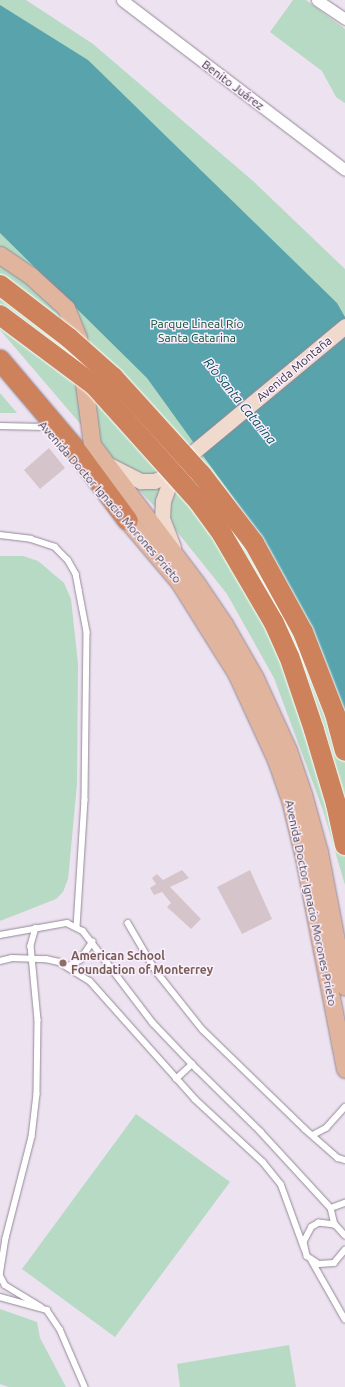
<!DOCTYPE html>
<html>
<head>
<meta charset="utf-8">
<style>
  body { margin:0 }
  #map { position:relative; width:345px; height:1387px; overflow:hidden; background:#ede2f0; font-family:Ubuntu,sans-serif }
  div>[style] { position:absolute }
  .green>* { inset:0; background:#b6dac3 }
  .water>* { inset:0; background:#58a3ac }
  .building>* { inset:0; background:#d6c4cb }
  .roads { filter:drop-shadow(0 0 1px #948997) drop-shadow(0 0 1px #948997) }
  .lane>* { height:5.5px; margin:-2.75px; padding:0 2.75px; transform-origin:2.75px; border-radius:2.75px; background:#fff }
  .street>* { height:11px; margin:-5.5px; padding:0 5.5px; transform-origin:5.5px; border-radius:5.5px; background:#fff }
  .secondary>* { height:15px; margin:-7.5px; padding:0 7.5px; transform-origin:7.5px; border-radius:7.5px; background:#f0dace }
  .primary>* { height:17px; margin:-8.5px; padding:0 8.5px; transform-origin:8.5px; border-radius:8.5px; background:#e1b49d }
  .highway>* { height:20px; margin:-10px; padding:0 10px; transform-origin:10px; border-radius:10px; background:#cd825b }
  .bridges { filter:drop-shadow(0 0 1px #fff) drop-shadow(0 0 1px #fff) }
  .highway-bridge>* { height:20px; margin:-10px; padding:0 10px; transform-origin:10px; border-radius:10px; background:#cd825b }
  .dots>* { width:11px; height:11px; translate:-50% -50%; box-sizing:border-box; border:2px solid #faeffe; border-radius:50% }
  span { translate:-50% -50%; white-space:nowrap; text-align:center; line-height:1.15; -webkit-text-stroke:3px #faeffe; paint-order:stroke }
  .street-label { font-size:12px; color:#3c373d }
  .park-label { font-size:12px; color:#0b4f2f }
  .education-label { font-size:12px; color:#785e54; font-weight:700 }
  .left { translate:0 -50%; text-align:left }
  .water-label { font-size:13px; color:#0a4f56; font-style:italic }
</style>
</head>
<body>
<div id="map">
  <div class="green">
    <div style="clip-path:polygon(0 0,26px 0,93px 44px,253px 181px,345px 269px,345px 885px,323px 810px,274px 678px,227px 594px,167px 519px,125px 476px,0 330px)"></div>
    <div style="clip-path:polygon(293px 0,306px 0,345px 29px,345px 103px,336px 97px,322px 71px,270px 32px)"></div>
    <div style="clip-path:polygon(0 393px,17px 413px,0 413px)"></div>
    <div style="clip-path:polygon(0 556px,23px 556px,38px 561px,64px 583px,71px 599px,78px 664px,77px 784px,68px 879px,63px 892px,56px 899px,0 921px)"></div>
    <div style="clip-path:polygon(136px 1114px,230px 1182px,115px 1337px,22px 1269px)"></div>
    <div style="clip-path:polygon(0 1309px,37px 1322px,40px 1338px,66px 1387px,9px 1387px,0 1384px)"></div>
    <div style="clip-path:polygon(289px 1345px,296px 1387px,180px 1387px,177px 1364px)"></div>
  </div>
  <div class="water">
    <div style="clip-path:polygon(0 5px,88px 60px,337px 303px,345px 317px,345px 730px,327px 678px,253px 525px,147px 378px,0 233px)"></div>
  </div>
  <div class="building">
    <div style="clip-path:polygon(49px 448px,65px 468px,40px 489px,24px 470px)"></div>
    <div style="clip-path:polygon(182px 870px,189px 878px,170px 887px,201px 919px,191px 929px,167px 907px,171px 903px,162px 892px,154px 895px,150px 888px,156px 884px,152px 878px,157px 874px,163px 880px)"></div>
    <div style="clip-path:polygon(250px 870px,272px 919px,242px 934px,217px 887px)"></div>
  </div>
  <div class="roads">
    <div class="lane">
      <div style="left:0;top:426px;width:45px;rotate:1.3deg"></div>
      <div style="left:0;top:535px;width:31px;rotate:7deg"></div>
      <div style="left:31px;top:539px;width:25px;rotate:18deg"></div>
      <div style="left:55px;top:547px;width:18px;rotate:45deg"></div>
      <div style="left:68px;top:560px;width:16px;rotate:60deg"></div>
      <div style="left:76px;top:574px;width:16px;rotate:79deg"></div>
      <div style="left:79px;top:590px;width:43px;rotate:79.2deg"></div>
      <div style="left:87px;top:632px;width:168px;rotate:90.7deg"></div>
      <div style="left:85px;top:800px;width:127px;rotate:93.6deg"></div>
      <div style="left:128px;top:923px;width:56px;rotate:59.7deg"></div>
      <div style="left:156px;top:971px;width:75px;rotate:51.5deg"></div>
      <div style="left:203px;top:1030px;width:142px;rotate:44.1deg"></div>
      <div style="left:305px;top:1129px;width:44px;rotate:41.3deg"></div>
      <div style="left:338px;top:1158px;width:7px;rotate:16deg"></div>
      <div style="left:36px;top:928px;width:19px;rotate:106deg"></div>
      <div style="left:31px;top:946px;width:74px;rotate:84.6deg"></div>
      <div style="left:38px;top:1020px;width:74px;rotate:90.8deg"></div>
      <div style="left:37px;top:1094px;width:43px;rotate:96.6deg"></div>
      <div style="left:32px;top:1137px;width:104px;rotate:104.4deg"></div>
      <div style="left:6px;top:1238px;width:37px;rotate:99deg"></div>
      <div style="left:0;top:1275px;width:11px;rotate:63deg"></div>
      <div style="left:5px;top:1285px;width:42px;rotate:31.4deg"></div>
      <div style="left:0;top:935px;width:68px;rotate:-10.2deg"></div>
      <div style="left:67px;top:923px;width:18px;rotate:27deg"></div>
      <div style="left:83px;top:931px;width:116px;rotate:52.7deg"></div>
      <div style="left:153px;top:1023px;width:64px;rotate:46.3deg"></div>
      <div style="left:197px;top:1069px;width:90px;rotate:44.5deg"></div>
      <div style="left:261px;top:1132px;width:103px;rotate:47.4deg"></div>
      <div style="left:331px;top:1208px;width:15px;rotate:-20deg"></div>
      <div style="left:0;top:961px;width:12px;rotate:-14deg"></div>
      <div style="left:12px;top:958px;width:34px;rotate:2deg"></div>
      <div style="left:46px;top:959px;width:13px;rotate:13deg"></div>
      <div style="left:59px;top:962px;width:36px;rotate:32deg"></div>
      <div style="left:90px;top:981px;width:158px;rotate:48.3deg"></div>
      <div style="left:195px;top:1099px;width:93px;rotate:42.8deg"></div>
      <div style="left:263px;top:1162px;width:28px;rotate:51deg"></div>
      <div style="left:281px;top:1184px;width:70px;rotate:70deg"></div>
      <div style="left:67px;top:967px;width:15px;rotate:-28deg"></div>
      <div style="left:80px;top:960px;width:22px;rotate:-56deg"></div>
      <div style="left:176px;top:1079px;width:22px;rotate:-43deg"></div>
      <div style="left:313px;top:1135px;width:15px;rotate:-28deg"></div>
      <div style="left:326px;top:1128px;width:28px;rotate:-48deg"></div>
      <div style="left:331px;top:1208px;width:17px;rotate:77deg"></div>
      <div style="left:345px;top:1236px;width:15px;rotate:-132deg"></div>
      <div style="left:335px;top:1225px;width:16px;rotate:-173deg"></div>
      <div style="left:319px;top:1223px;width:8px;rotate:150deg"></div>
      <div style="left:312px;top:1227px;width:17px;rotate:118deg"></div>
      <div style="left:304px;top:1242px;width:14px;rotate:78deg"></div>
      <div style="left:307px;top:1256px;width:14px;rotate:34deg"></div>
      <div style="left:319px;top:1264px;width:15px;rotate:-4deg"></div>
      <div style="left:334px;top:1263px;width:17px;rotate:-50deg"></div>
      <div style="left:312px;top:1261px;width:67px;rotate:60.4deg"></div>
      <div style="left:0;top:1297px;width:49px;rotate:15.5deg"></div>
      <div style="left:47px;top:1310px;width:23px;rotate:56deg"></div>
      <div style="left:60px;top:1329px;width:63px;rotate:66.7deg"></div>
    </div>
    <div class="street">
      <div style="left:122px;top:0;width:280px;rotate:37.3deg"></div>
      <div style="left:317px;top:0;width:34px;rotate:34deg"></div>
    </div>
    <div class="secondary">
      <div style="left:107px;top:464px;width:38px;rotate:27deg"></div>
      <div style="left:141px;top:481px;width:13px"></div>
      <div style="left:154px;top:481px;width:9px;rotate:-21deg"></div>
      <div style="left:162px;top:478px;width:238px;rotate:-39.7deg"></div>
      <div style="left:173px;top:547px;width:30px;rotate:-111deg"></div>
      <div style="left:162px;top:519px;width:18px;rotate:-87deg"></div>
      <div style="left:163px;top:501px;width:15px;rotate:-70deg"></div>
      <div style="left:168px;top:487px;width:21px;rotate:-45deg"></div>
    </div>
    <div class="primary">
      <div style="left:0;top:255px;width:37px;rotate:34deg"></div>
      <div style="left:31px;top:276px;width:47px;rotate:42.4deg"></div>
      <div style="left:66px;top:308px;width:31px;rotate:68deg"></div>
      <div style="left:78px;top:337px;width:109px;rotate:82.6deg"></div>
      <div style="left:92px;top:445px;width:174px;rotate:52.9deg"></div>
      <div style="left:197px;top:584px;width:48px;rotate:56deg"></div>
      <div style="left:224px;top:624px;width:62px;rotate:60.1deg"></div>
      <div style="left:255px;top:678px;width:79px;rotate:65.4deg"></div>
      <div style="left:288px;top:750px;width:46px;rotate:71.2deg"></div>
      <div style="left:303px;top:794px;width:60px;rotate:74.6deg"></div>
      <div style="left:319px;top:852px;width:137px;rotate:79.1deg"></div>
      <div style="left:120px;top:512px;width:92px;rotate:49.9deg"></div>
      <div style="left:179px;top:582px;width:47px;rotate:58deg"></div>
      <div style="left:204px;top:622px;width:60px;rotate:57.9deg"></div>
      <div style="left:236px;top:673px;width:96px;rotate:65.3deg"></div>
      <div style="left:276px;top:760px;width:42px;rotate:70.7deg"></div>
      <div style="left:290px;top:800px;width:60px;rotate:76.4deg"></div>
      <div style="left:304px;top:858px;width:215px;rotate:79deg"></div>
    </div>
    <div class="highway">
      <div style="left:0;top:360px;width:111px;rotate:49.7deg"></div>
      <div style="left:72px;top:445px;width:94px;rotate:53.6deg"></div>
    </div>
  </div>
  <div class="bridges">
    <div class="highway-bridge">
      <div style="left:0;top:285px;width:87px;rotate:37.5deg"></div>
      <div style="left:69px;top:338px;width:59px;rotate:41.6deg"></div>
      <div style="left:113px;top:377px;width:132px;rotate:47.8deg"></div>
      <div style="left:202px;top:475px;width:86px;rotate:52.6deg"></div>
      <div style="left:254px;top:543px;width:102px;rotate:61.2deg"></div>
      <div style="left:303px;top:632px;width:88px;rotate:68.7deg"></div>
      <div style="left:335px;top:714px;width:38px;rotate:75deg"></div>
      <div style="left:0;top:315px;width:117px;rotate:36.7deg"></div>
      <div style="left:94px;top:385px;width:157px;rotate:48.1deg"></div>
      <div style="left:199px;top:502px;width:39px;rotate:54deg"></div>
      <div style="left:222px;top:534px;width:103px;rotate:59.7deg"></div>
      <div style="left:274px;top:623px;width:36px;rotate:66deg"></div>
      <div style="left:289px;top:656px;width:78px;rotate:71.3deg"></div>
      <div style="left:314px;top:730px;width:77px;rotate:73.4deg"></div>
      <div style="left:336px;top:804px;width:42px;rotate:77.6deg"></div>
    </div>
  </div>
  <div class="dots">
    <div style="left:63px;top:963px;background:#8d6e63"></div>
  </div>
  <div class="street-label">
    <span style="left:233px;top:85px;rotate:37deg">Benito Juárez</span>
    <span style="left:294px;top:369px;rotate:-40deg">Avenida Montaña</span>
    <span style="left:110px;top:502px;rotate:49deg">Avenida Doctor Ignacio Morones Prieto</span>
    <span style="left:311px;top:903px;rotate:78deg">Avenida Doctor Ignacio Morones Prieto</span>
  </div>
  <div class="park-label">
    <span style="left:197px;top:331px">Parque Lineal Río<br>Santa Catarina</span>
  </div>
  <div class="education-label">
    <span class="left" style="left:71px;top:963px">American School<br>Foundation of Monterrey</span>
  </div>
  <div class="water-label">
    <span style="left:240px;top:401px;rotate:51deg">Río Santa Catarina</span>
  </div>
</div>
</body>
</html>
